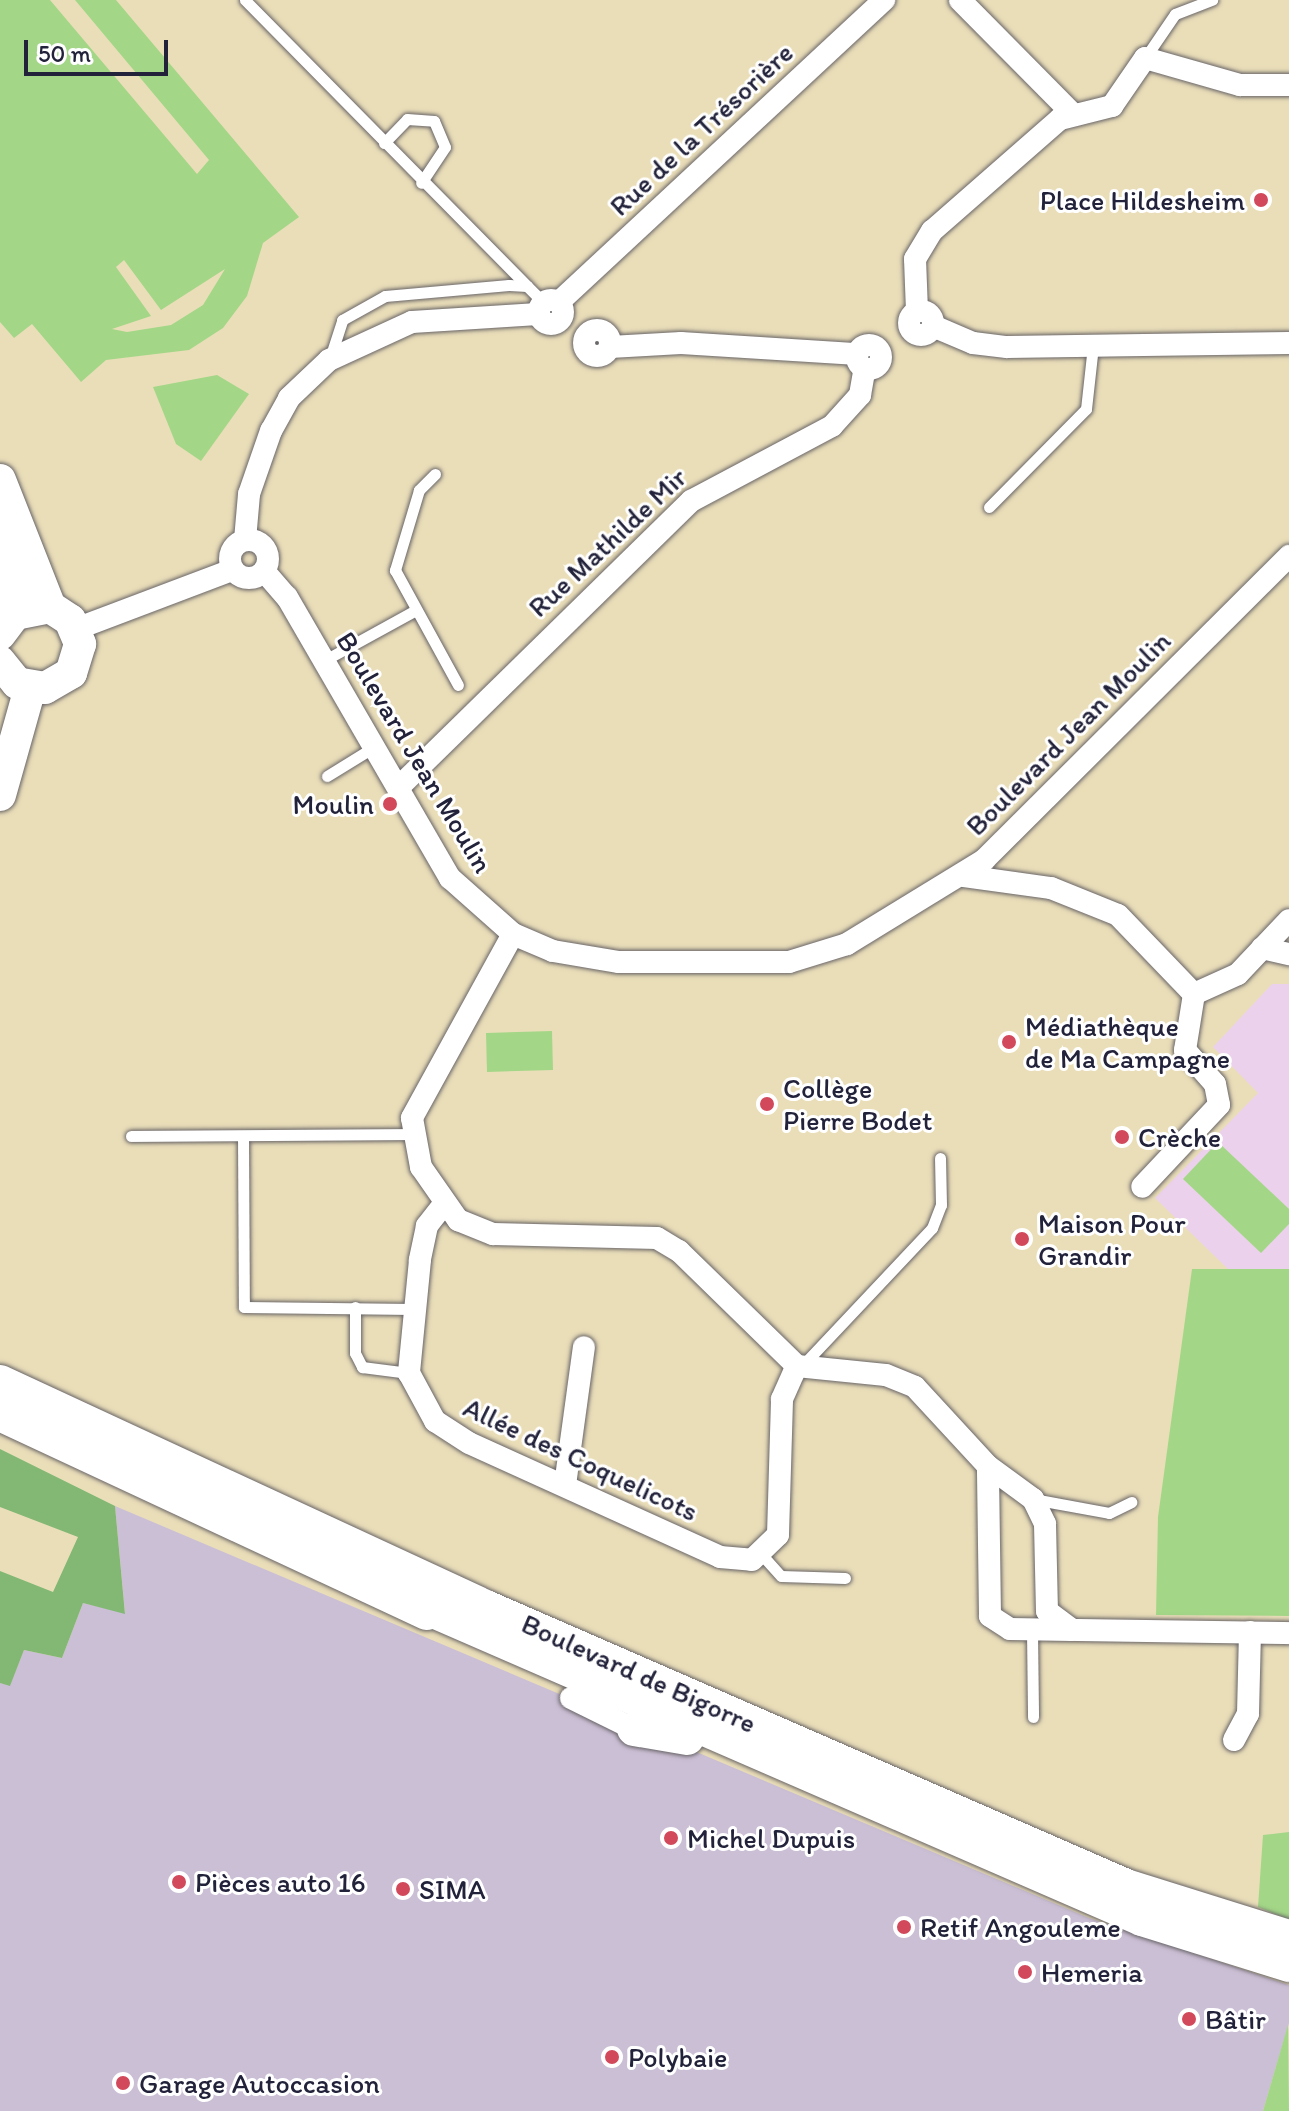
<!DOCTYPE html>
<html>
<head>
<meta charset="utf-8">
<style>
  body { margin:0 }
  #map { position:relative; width:1289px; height:2111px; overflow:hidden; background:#eadeb9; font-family:Itim,sans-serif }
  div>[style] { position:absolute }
  .built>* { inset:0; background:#ebd1eb }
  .industrial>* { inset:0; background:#cbbfd5 }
  .green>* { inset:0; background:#a3d787 }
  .forest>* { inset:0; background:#82b874 }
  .roads { filter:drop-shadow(0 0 2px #686467) drop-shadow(0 0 2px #686467) }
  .lane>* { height:11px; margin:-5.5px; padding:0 5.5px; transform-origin:5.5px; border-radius:5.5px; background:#fff }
  .street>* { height:22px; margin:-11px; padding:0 11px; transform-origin:11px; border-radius:11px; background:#fff }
  .street>.ring { margin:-11px; padding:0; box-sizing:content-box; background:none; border:22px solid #fff; border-radius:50% }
  .secondary>* { height:32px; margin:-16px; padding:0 16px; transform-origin:16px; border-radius:16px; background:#fff }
  .primary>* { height:34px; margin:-17px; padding:0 17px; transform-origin:17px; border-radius:17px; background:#fff }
  .dots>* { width:22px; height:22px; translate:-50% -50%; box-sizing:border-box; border:4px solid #fff; border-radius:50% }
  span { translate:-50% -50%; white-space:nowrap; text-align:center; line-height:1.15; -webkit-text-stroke:6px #fff; paint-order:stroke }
  .street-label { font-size:28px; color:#22223b }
  .poi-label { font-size:28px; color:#22223b }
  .right { translate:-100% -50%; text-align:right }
  .left { translate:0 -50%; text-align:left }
  .scale { position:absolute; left:24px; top:40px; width:144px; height:36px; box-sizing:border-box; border:4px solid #22223b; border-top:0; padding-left:10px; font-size:24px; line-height:28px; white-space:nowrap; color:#22223b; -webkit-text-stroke:6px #fff; paint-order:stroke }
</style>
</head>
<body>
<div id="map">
  <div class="built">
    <div style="clip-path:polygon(1272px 984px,1289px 984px,1289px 1269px,1228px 1269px,1155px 1198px,1258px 1093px,1213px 1047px)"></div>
  </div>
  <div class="industrial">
    <div style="clip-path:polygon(115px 1506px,1089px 1918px,1289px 1985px,1289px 2023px,1263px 2111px,0 2111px,0 1683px,10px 1685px,24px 1650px,62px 1658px,83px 1603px,125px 1613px)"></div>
  </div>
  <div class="green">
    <div style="clip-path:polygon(evenodd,0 0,50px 0,197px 174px,209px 160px,75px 0,116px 0,299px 217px,263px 243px,247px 296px,223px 328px,189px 350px,106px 360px,81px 382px,32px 324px,14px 338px,0 322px,0 0,124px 260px,161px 310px,225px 269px,203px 305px,171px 325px,127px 332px,112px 329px,151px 316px,116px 267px,124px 260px)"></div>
    <div style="clip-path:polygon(217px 375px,249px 394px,201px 461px,176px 444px,153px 387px)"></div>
    <div style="clip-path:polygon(552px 1031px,553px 1070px,487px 1072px,486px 1033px)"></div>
    <div style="clip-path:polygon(1218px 1142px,1289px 1209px,1289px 1224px,1261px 1253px,1183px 1179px)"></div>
    <div style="clip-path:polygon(1192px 1269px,1289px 1269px,1289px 1616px,1156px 1615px,1158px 1517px)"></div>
    <div style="clip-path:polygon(1289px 1832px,1289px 1920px,1258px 1907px,1263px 1835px)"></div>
    <div style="clip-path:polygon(1288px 2025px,1289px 2111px,1263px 2111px)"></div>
  </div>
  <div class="forest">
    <div style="clip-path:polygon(0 1449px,115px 1506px,125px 1614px,83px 1603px,62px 1658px,24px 1650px,10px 1686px,0 1683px,0 1571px,53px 1592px,78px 1537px,0 1507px)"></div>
  </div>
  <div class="roads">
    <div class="lane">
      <div style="left:245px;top:0;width:402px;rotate:45.4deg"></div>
      <div style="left:1145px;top:58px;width:53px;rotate:-55.7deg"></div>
      <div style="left:1175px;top:14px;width:40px;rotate:-21deg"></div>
      <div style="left:384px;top:143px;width:33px;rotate:-46deg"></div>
      <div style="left:407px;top:119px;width:27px;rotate:4deg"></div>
      <div style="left:434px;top:121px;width:28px;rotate:67deg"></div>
      <div style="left:445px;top:147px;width:43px;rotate:123.7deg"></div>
      <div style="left:330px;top:358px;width:40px;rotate:-72deg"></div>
      <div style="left:342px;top:320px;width:49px;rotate:-29.2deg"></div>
      <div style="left:385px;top:296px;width:124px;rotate:-5.1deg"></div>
      <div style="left:509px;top:285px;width:18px;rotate:3deg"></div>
      <div style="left:527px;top:286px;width:23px;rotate:45deg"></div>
      <div style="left:435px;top:474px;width:23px;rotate:135deg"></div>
      <div style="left:419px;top:490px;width:84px;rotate:106.7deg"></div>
      <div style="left:395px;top:570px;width:131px;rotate:61.3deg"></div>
      <div style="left:989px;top:507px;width:138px;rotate:-45.3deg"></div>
      <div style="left:1086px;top:409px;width:63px;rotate:-83.7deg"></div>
      <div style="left:325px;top:660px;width:104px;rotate:-28.8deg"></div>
      <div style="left:327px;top:776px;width:55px;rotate:-31.7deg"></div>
      <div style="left:131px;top:1136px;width:281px;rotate:-0.4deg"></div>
      <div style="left:243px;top:1136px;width:171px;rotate:89.7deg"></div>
      <div style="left:244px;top:1307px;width:169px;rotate:0.7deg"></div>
      <div style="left:355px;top:1307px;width:46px;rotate:90deg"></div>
      <div style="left:355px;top:1353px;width:16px;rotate:63deg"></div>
      <div style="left:362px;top:1367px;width:47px;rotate:7.3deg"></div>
      <div style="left:801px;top:1367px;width:191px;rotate:-46.7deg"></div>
      <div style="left:932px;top:1228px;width:25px;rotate:-69deg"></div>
      <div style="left:941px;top:1205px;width:47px;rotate:-91.2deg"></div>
      <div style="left:1033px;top:1499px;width:77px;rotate:10.4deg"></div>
      <div style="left:1109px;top:1513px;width:25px;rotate:-26deg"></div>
      <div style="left:762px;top:1555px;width:28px;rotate:48deg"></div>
      <div style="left:781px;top:1576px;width:64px;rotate:1.8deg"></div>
      <div style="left:1032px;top:1631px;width:86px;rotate:89.3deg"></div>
    </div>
    <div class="street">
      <div style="left:960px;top:0;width:158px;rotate:45.3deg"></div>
      <div class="ring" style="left:539px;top:300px;width:2px;height:2px"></div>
      <div style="left:559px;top:302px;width:444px;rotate:-42.9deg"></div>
      <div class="ring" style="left:909px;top:311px;width:2px;height:2px"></div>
      <div style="left:917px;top:311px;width:52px;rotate:-92.2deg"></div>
      <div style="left:915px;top:259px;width:33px;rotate:-59deg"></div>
      <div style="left:932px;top:231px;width:170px;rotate:-41.2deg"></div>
      <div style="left:1060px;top:119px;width:54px;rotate:-14deg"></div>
      <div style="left:1112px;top:106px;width:58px;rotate:-55.5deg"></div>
      <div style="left:1145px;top:58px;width:99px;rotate:15.9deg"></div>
      <div style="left:1240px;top:85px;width:49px"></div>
      <div style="left:933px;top:326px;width:43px;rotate:23deg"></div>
      <div style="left:973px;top:343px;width:34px;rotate:7deg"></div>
      <div style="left:1007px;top:347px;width:282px;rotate:-0.8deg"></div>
      <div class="ring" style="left:584px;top:330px;width:4px;height:4px"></div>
      <div class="ring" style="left:857px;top:345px;width:2px;height:2px"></div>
      <div style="left:610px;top:347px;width:71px;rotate:-3.2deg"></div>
      <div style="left:681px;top:343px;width:177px;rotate:3.6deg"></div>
      <div class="ring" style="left:230px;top:540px;width:16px;height:16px"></div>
      <div style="left:245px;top:540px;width:46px;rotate:-85deg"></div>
      <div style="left:249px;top:494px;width:67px;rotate:-70.8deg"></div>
      <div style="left:271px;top:431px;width:38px;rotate:-61deg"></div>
      <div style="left:289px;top:398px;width:55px;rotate:-43.5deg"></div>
      <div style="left:329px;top:360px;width:91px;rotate:-24.6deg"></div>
      <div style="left:412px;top:322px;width:126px;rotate:-3.6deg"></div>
      <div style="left:264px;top:571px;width:35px;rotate:49deg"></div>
      <div style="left:287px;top:597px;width:325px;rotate:59.9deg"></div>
      <div style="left:450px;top:878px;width:84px;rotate:41.6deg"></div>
      <div style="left:513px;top:934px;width:43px;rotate:23deg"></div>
      <div style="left:553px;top:951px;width:67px;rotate:9.5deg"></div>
      <div style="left:619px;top:962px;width:170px"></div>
      <div style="left:789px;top:962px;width:61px;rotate:-17.2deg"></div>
      <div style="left:847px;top:944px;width:161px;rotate:-31.5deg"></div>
      <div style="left:984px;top:860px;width:431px;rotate:-44.9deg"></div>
      <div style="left:76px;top:629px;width:167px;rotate:-20.7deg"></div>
      <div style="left:399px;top:787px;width:409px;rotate:-44.4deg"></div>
      <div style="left:691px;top:501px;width:160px;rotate:-28deg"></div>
      <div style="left:832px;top:426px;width:42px;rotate:-47.9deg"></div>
      <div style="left:860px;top:395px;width:27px;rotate:-80deg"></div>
      <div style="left:964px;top:876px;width:88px;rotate:7.9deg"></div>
      <div style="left:1051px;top:888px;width:72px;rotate:21.9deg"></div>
      <div style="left:1118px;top:915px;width:110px;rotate:46.1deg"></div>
      <div style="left:1194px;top:994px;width:57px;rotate:99.1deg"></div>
      <div style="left:1185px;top:1050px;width:45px;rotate:48.6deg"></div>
      <div style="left:1215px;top:1084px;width:21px;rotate:79deg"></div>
      <div style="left:1219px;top:1105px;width:112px;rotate:133.2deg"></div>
      <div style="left:513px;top:934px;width:210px;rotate:118.8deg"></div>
      <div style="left:412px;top:1118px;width:50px;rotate:79.6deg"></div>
      <div style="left:421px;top:1167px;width:65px;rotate:55.1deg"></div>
      <div style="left:458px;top:1220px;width:38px;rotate:22deg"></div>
      <div style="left:493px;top:1234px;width:164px;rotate:1.4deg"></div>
      <div style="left:657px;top:1238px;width:26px;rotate:31deg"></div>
      <div style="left:679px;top:1251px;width:165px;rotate:44.3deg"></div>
      <div style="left:797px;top:1366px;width:89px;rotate:5.8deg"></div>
      <div style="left:886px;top:1375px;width:31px;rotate:22deg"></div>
      <div style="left:915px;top:1387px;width:108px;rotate:47.3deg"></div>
      <div style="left:988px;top:1466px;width:56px;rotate:36.3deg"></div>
      <div style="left:1033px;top:1499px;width:28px;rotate:64deg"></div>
      <div style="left:1045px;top:1524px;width:87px;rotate:88.7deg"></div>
      <div style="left:1047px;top:1611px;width:31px;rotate:37deg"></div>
      <div style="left:1072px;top:1630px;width:62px;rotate:-179.1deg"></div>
      <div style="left:1010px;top:1629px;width:24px;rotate:-147deg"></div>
      <div style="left:990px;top:1616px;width:150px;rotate:-90.8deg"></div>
      <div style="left:1262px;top:948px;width:28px;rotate:13deg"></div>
      <div style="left:1194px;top:994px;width:48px;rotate:-24.4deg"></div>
      <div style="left:1238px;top:974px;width:74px;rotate:-46.6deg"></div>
      <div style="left:444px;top:1204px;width:28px;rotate:128deg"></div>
      <div style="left:427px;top:1226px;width:35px;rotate:102deg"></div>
      <div style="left:420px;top:1260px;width:114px;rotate:95.6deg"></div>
      <div style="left:409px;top:1373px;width:55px;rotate:61.6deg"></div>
      <div style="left:435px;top:1421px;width:40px;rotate:32.9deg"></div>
      <div style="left:469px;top:1443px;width:276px;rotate:24.4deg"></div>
      <div style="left:720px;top:1557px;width:32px;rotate:5deg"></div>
      <div style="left:752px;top:1560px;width:36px;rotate:-44deg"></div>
      <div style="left:778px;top:1535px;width:136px;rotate:-88.3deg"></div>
      <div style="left:782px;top:1399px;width:36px;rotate:-66deg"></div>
      <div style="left:565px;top:1485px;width:139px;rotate:-82.2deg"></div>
      <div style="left:1072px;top:1630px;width:217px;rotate:0.8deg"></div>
      <div style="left:571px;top:1698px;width:70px;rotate:26.2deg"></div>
      <div style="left:1234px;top:1740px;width:30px;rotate:-62deg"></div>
      <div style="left:1248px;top:1714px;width:82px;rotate:-88.6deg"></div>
    </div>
    <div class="secondary">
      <div style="left:0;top:480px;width:136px;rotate:68.5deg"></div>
      <div style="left:4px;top:530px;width:85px;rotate:82.5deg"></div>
      <div style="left:0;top:634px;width:25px;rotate:-53deg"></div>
      <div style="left:15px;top:614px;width:36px;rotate:-11deg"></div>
      <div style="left:50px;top:607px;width:24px;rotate:33deg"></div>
      <div style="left:70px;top:620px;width:26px;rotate:67deg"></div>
      <div style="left:80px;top:644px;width:30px;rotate:107deg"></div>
      <div style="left:71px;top:673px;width:30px;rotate:150deg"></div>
      <div style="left:45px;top:688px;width:28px;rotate:-170deg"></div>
      <div style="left:17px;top:683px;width:27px;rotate:-129deg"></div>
      <div style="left:0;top:795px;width:111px;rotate:-74.3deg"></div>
    </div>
    <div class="primary">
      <div style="left:0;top:1382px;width:538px;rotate:24.85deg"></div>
      <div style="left:488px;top:1608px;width:696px;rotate:23.54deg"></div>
      <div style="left:1126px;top:1886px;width:171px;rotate:17.4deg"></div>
      <div style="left:0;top:1414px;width:471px;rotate:25deg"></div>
      <div style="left:408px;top:1600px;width:800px;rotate:23.49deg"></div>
      <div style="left:1142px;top:1919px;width:154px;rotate:17.4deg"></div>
      <div style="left:634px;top:1729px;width:54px;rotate:9.6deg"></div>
    </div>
  </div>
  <div class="dots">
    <div style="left:1261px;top:200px;background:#d1495b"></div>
    <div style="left:390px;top:804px;background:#d1495b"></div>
    <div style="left:1009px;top:1042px;background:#d1495b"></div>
    <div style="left:767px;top:1104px;background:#d1495b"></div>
    <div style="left:1122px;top:1137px;background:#d1495b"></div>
    <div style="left:1022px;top:1239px;background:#d1495b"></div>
    <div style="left:671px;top:1838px;background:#d1495b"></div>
    <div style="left:179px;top:1882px;background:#d1495b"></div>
    <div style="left:403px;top:1889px;background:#d1495b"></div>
    <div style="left:904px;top:1927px;background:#d1495b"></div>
    <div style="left:1025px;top:1972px;background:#d1495b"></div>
    <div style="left:1189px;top:2019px;background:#d1495b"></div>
    <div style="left:612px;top:2057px;background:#d1495b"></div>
    <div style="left:123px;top:2083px;background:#d1495b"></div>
  </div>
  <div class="street-label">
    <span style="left:701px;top:129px;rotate:-43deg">Rue de la Trésorière</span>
    <span style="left:607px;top:542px;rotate:-43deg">Rue Mathilde Mir</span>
    <span style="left:1068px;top:733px;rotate:-45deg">Boulevard Jean Moulin</span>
    <span style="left:415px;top:752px;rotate:59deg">Boulevard Jean Moulin</span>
    <span style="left:581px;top:1459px;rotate:25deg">Allée des Coquelicots</span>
    <span style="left:639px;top:1673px;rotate:24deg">Boulevard de Bigorre</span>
  </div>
  <div class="poi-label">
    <span class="right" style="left:1245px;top:200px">Place Hildesheim</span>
    <span class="right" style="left:374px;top:804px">Moulin</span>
    <span class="left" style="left:1025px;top:1042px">Médiathèque<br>de Ma Campagne</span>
    <span class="left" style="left:783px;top:1104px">Collège<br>Pierre Bodet</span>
    <span class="left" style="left:1138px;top:1137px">Crèche</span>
    <span class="left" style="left:1038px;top:1239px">Maison Pour<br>Grandir</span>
    <span class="left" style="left:687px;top:1838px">Michel Dupuis</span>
    <span class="left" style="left:195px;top:1882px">Pièces auto 16</span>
    <span class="left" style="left:419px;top:1889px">SIMA</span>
    <span class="left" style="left:920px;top:1927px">Retif Angouleme</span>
    <span class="left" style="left:1041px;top:1972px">Hemeria</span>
    <span class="left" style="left:1205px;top:2019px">Bâtir</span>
    <span class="left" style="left:628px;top:2057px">Polybaie</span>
    <span class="left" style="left:139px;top:2083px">Garage Autoccasion</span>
  </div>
  <div class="scale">50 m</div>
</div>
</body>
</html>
